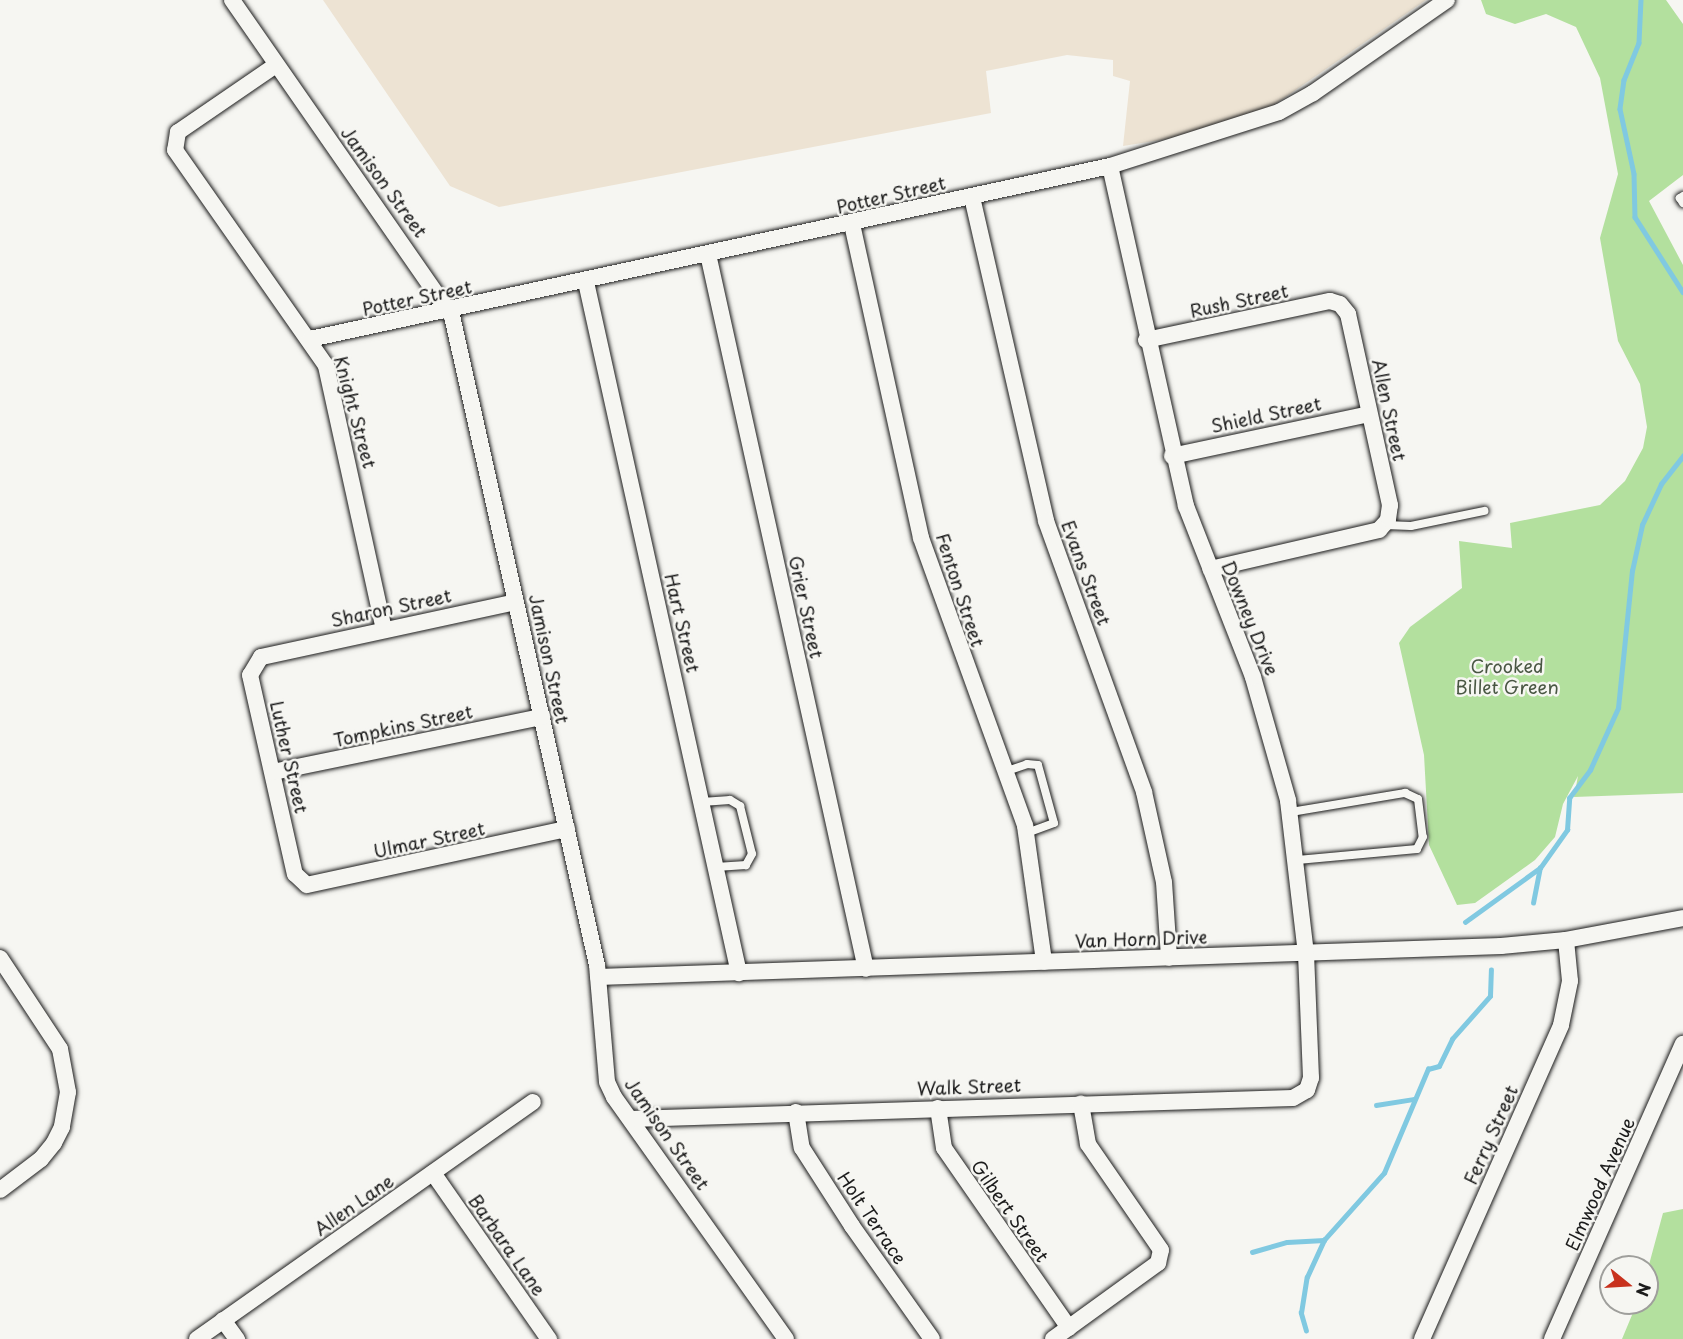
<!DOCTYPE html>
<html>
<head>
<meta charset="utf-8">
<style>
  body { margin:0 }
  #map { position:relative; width:1683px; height:1339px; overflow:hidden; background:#f6f6f2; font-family:"Playpen Sans",sans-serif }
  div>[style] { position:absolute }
  .built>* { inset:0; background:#ede3d3 }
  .green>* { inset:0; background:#b3e09e }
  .stream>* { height:4.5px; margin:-2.25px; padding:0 2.25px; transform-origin:2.25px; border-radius:2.25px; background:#80c9e1 }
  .roads { filter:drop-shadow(0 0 2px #1c1c1c) drop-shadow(0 0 2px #1c1c1c) }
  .service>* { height:8px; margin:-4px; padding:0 4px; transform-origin:4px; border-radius:4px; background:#f6f6f2 }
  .minor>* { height:16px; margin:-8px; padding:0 8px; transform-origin:8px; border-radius:8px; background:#f6f6f2 }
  span { translate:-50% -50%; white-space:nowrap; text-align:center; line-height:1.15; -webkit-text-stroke:5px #f6f6f2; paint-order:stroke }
  .street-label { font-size:18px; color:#1c1c1c }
  .park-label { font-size:18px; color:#495743 }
  .north { position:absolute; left:1599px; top:1255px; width:60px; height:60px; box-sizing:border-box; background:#f6f6f2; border:2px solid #9f9f9c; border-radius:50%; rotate:108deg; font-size:16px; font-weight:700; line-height:24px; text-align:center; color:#1c1c1c }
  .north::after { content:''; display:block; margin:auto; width:21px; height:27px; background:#c8321e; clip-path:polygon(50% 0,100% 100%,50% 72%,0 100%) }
</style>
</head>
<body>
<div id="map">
  <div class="built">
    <div style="clip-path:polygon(323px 0,1426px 0,1264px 112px,1186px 136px,1123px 146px,1130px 81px,1113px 76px,1113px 60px,1067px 55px,986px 71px,991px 113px,499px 207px,450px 186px)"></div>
  </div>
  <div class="green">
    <div style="clip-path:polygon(1481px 0,1666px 0,1683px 24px,1683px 175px,1649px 201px,1683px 265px,1683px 793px,1574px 797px,1578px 776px,1563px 804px,1555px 837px,1535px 860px,1475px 903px,1457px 905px,1429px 845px,1424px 755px,1399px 643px,1410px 627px,1462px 588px,1459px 541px,1512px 548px,1510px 523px,1600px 505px,1625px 481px,1643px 448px,1647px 427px,1640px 384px,1618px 341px,1600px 238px,1618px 174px,1600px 78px,1576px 27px,1546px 14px,1515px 24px,1486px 14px)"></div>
    <div style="clip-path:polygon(1683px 1209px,1683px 1339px,1622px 1339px,1637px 1303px,1647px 1303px,1647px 1272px,1663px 1213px)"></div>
  </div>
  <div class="stream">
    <div style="left:1641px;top:0;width:43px;rotate:92.7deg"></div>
    <div style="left:1639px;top:43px;width:40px;rotate:112deg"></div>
    <div style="left:1624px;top:80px;width:29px;rotate:98deg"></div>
    <div style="left:1620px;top:109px;width:66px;rotate:77.8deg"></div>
    <div style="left:1634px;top:174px;width:43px;rotate:88.7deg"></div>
    <div style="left:1635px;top:217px;width:89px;rotate:57.4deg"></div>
    <div style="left:1533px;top:903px;width:36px;rotate:-79deg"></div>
    <div style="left:1540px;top:868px;width:47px;rotate:-54.6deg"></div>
    <div style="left:1567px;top:830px;width:32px;rotate:-86deg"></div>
    <div style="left:1569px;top:798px;width:35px;rotate:-53deg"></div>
    <div style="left:1590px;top:770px;width:68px;rotate:-65.7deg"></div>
    <div style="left:1618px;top:708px;width:138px;rotate:-84.2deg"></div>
    <div style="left:1632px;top:571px;width:47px;rotate:-77.7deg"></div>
    <div style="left:1642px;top:525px;width:45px;rotate:-65.1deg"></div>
    <div style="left:1661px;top:484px;width:36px;rotate:-52deg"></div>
    <div style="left:1465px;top:922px;width:92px;rotate:-35.8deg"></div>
    <div style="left:1376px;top:1105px;width:37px;rotate:-9deg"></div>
    <div style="left:1252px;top:1252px;width:36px;rotate:-16deg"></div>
    <div style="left:1287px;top:1242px;width:37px;rotate:-3deg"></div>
    <div style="left:1306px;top:1331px;width:19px;rotate:-106deg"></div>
    <div style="left:1301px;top:1313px;width:36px;rotate:-81deg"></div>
    <div style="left:1307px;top:1277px;width:41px;rotate:-65.3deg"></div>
    <div style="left:1324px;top:1240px;width:90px;rotate:-48.2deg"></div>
    <div style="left:1384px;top:1173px;width:113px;rotate:-67.1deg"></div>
    <div style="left:1428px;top:1069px;width:11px;rotate:-15deg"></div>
    <div style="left:1439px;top:1066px;width:30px;rotate:-64deg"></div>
    <div style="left:1452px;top:1039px;width:57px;rotate:-48.5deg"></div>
    <div style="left:1490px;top:996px;width:26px;rotate:-88deg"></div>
  </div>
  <div class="roads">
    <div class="service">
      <div style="left:1683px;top:196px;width:4px;rotate:146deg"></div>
      <div style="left:1680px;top:198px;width:6px;rotate:59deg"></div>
      <div style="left:1385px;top:525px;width:26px;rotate:2deg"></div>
      <div style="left:1411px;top:526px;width:75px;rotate:-11.6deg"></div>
      <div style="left:1007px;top:771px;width:21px;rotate:-19deg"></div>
      <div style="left:1027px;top:764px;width:11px;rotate:5deg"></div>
      <div style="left:1038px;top:765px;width:60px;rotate:74.6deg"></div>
      <div style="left:1054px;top:823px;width:29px;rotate:160deg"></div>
      <div style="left:702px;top:802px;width:28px;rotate:-4deg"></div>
      <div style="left:730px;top:800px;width:12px;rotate:31deg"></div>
      <div style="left:740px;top:806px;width:49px;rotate:76deg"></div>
      <div style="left:752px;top:854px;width:13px;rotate:119deg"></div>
      <div style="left:746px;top:865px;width:30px;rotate:176deg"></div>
      <div style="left:1291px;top:812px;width:116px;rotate:-9.5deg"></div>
      <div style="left:1405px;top:793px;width:14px;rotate:25deg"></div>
      <div style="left:1418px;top:799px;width:38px;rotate:83deg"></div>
      <div style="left:1423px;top:837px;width:13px;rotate:117deg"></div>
      <div style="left:1417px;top:849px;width:120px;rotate:174.7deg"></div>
    </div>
    <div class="minor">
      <div style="left:232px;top:0;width:385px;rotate:55.2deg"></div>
      <div style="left:452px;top:316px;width:665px;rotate:77.41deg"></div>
      <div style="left:597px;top:965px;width:117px;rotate:85.1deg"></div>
      <div style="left:607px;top:1082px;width:17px;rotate:65deg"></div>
      <div style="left:614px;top:1097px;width:297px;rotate:54.6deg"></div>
      <div style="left:276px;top:65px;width:119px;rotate:145.6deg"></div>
      <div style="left:178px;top:132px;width:18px;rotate:99deg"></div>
      <div style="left:175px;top:150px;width:264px;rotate:55deg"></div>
      <div style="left:326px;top:366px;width:269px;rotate:77.6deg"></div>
      <div style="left:972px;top:197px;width:332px;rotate:77.1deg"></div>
      <div style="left:1046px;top:521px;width:288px;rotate:70.1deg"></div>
      <div style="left:1144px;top:792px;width:92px;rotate:77.5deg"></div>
      <div style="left:1164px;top:882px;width:76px;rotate:86.2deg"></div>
      <div style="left:852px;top:224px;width:321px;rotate:77.6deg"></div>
      <div style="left:921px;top:538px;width:306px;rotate:70.1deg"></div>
      <div style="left:1025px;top:826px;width:137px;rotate:82deg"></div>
      <div style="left:708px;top:254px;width:732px;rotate:77.54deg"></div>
      <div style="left:586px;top:282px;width:708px;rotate:77.52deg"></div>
      <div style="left:310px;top:339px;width:818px;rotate:-12.2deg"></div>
      <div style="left:1110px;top:166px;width:177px;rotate:-17.7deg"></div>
      <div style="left:1279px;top:112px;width:39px;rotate:-29deg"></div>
      <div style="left:1313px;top:93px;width:163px;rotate:-34.8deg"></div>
      <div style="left:1146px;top:340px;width:188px;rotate:-12deg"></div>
      <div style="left:1330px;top:301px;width:10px;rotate:17deg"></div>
      <div style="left:1340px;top:304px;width:13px;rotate:51deg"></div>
      <div style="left:1348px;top:314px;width:196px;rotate:77.6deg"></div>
      <div style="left:1390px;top:505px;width:15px;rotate:98deg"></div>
      <div style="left:1388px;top:520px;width:13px;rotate:132deg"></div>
      <div style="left:1379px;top:530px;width:173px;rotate:167deg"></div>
      <div style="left:1172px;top:456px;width:201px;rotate:-12deg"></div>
      <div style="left:516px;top:602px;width:261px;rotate:167.8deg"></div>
      <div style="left:261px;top:657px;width:21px;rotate:121deg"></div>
      <div style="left:250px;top:675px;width:204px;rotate:77.3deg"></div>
      <div style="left:295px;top:874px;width:16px;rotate:43deg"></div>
      <div style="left:307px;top:885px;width:266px;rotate:-12.2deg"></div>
      <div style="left:273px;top:772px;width:275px;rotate:-11.6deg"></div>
      <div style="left:0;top:958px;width:109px;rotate:56.6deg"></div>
      <div style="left:60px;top:1049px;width:44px;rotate:79.5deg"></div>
      <div style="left:68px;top:1092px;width:36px;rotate:100deg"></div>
      <div style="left:62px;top:1127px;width:18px;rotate:117deg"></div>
      <div style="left:54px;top:1143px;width:21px;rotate:129deg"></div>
      <div style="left:41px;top:1159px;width:51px;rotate:142.9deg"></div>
      <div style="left:598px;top:977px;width:904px;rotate:-1.97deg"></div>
      <div style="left:1501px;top:946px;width:65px;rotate:-5.3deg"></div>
      <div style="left:1566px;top:940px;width:119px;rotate:-10.6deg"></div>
      <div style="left:938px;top:1108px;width:40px;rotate:81.5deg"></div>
      <div style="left:944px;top:1148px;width:219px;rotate:55.2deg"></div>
      <div style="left:796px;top:1112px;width:36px;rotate:81deg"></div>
      <div style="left:802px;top:1148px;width:93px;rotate:57.3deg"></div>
      <div style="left:852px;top:1226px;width:138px;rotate:54.7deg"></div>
      <div style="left:631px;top:1119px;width:662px;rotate:-1.82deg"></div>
      <div style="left:1293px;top:1098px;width:16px;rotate:-30deg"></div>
      <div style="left:1307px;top:1090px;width:13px;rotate:-72deg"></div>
      <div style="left:1311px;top:1078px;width:124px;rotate:-92.3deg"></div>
      <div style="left:1306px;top:954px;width:155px;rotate:-96.7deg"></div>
      <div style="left:1288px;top:800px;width:128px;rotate:-105.9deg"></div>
      <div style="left:1253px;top:677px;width:184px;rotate:-111.4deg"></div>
      <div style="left:1186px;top:506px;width:348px;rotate:-102.6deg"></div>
      <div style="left:433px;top:1173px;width:203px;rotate:55.1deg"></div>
      <div style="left:223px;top:1320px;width:24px;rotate:54deg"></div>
      <div style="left:197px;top:1339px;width:411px;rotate:-35.2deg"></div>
      <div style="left:1053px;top:1339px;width:130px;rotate:-35.9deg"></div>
      <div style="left:1158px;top:1263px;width:13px;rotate:-77deg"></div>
      <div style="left:1161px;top:1250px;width:129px;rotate:-124.6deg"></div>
      <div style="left:1088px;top:1144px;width:41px;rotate:-99.9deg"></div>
      <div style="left:1422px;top:1339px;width:343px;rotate:-66.1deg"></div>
      <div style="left:1561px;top:1025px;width:45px;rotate:-78.4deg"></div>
      <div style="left:1570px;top:981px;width:41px;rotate:-95.6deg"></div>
      <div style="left:1552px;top:1339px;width:323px;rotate:-66.1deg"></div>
    </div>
  </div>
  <div class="street-label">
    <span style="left:384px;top:182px;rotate:54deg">Jamison Street</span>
    <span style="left:891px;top:195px;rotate:-13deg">Potter Street</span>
    <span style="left:417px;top:298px;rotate:-12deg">Potter Street</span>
    <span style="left:1239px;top:301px;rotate:-12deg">Rush Street</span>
    <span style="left:1389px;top:410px;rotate:78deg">Allen Street</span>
    <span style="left:355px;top:412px;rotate:75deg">Knight Street</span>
    <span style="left:1266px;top:415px;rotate:-12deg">Shield Street</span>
    <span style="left:1086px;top:573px;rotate:70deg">Evans Street</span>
    <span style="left:960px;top:590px;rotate:72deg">Fenton Street</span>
    <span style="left:806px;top:607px;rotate:78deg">Grier Street</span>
    <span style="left:391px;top:608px;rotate:-12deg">Sharon Street</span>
    <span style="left:1250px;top:618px;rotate:68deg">Downey Drive</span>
    <span style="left:682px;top:623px;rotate:77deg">Hart Street</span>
    <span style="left:549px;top:659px;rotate:78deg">Jamison Street</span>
    <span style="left:403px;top:726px;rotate:-12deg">Tompkins Street</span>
    <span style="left:289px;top:757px;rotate:77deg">Luther Street</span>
    <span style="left:429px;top:840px;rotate:-12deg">Ulmar Street</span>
    <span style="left:1141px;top:939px;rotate:-2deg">Van Horn Drive</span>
    <span style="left:969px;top:1087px;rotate:-2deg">Walk Street</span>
    <span style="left:667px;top:1134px;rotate:55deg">Jamison Street</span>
    <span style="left:1491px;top:1135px;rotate:-66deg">Ferry Street</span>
    <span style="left:1600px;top:1184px;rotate:-66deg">Elmwood Avenue</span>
    <span style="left:354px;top:1205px;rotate:-35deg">Allen Lane</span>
    <span style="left:1010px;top:1211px;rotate:55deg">Gilbert Street</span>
    <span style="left:872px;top:1218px;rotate:56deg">Holt Terrace</span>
    <span style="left:507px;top:1245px;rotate:55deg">Barbara Lane</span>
  </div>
  <div class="park-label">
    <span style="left:1507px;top:677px">Crooked<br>Billet Green</span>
  </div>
  <div class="north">N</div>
</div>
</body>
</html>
